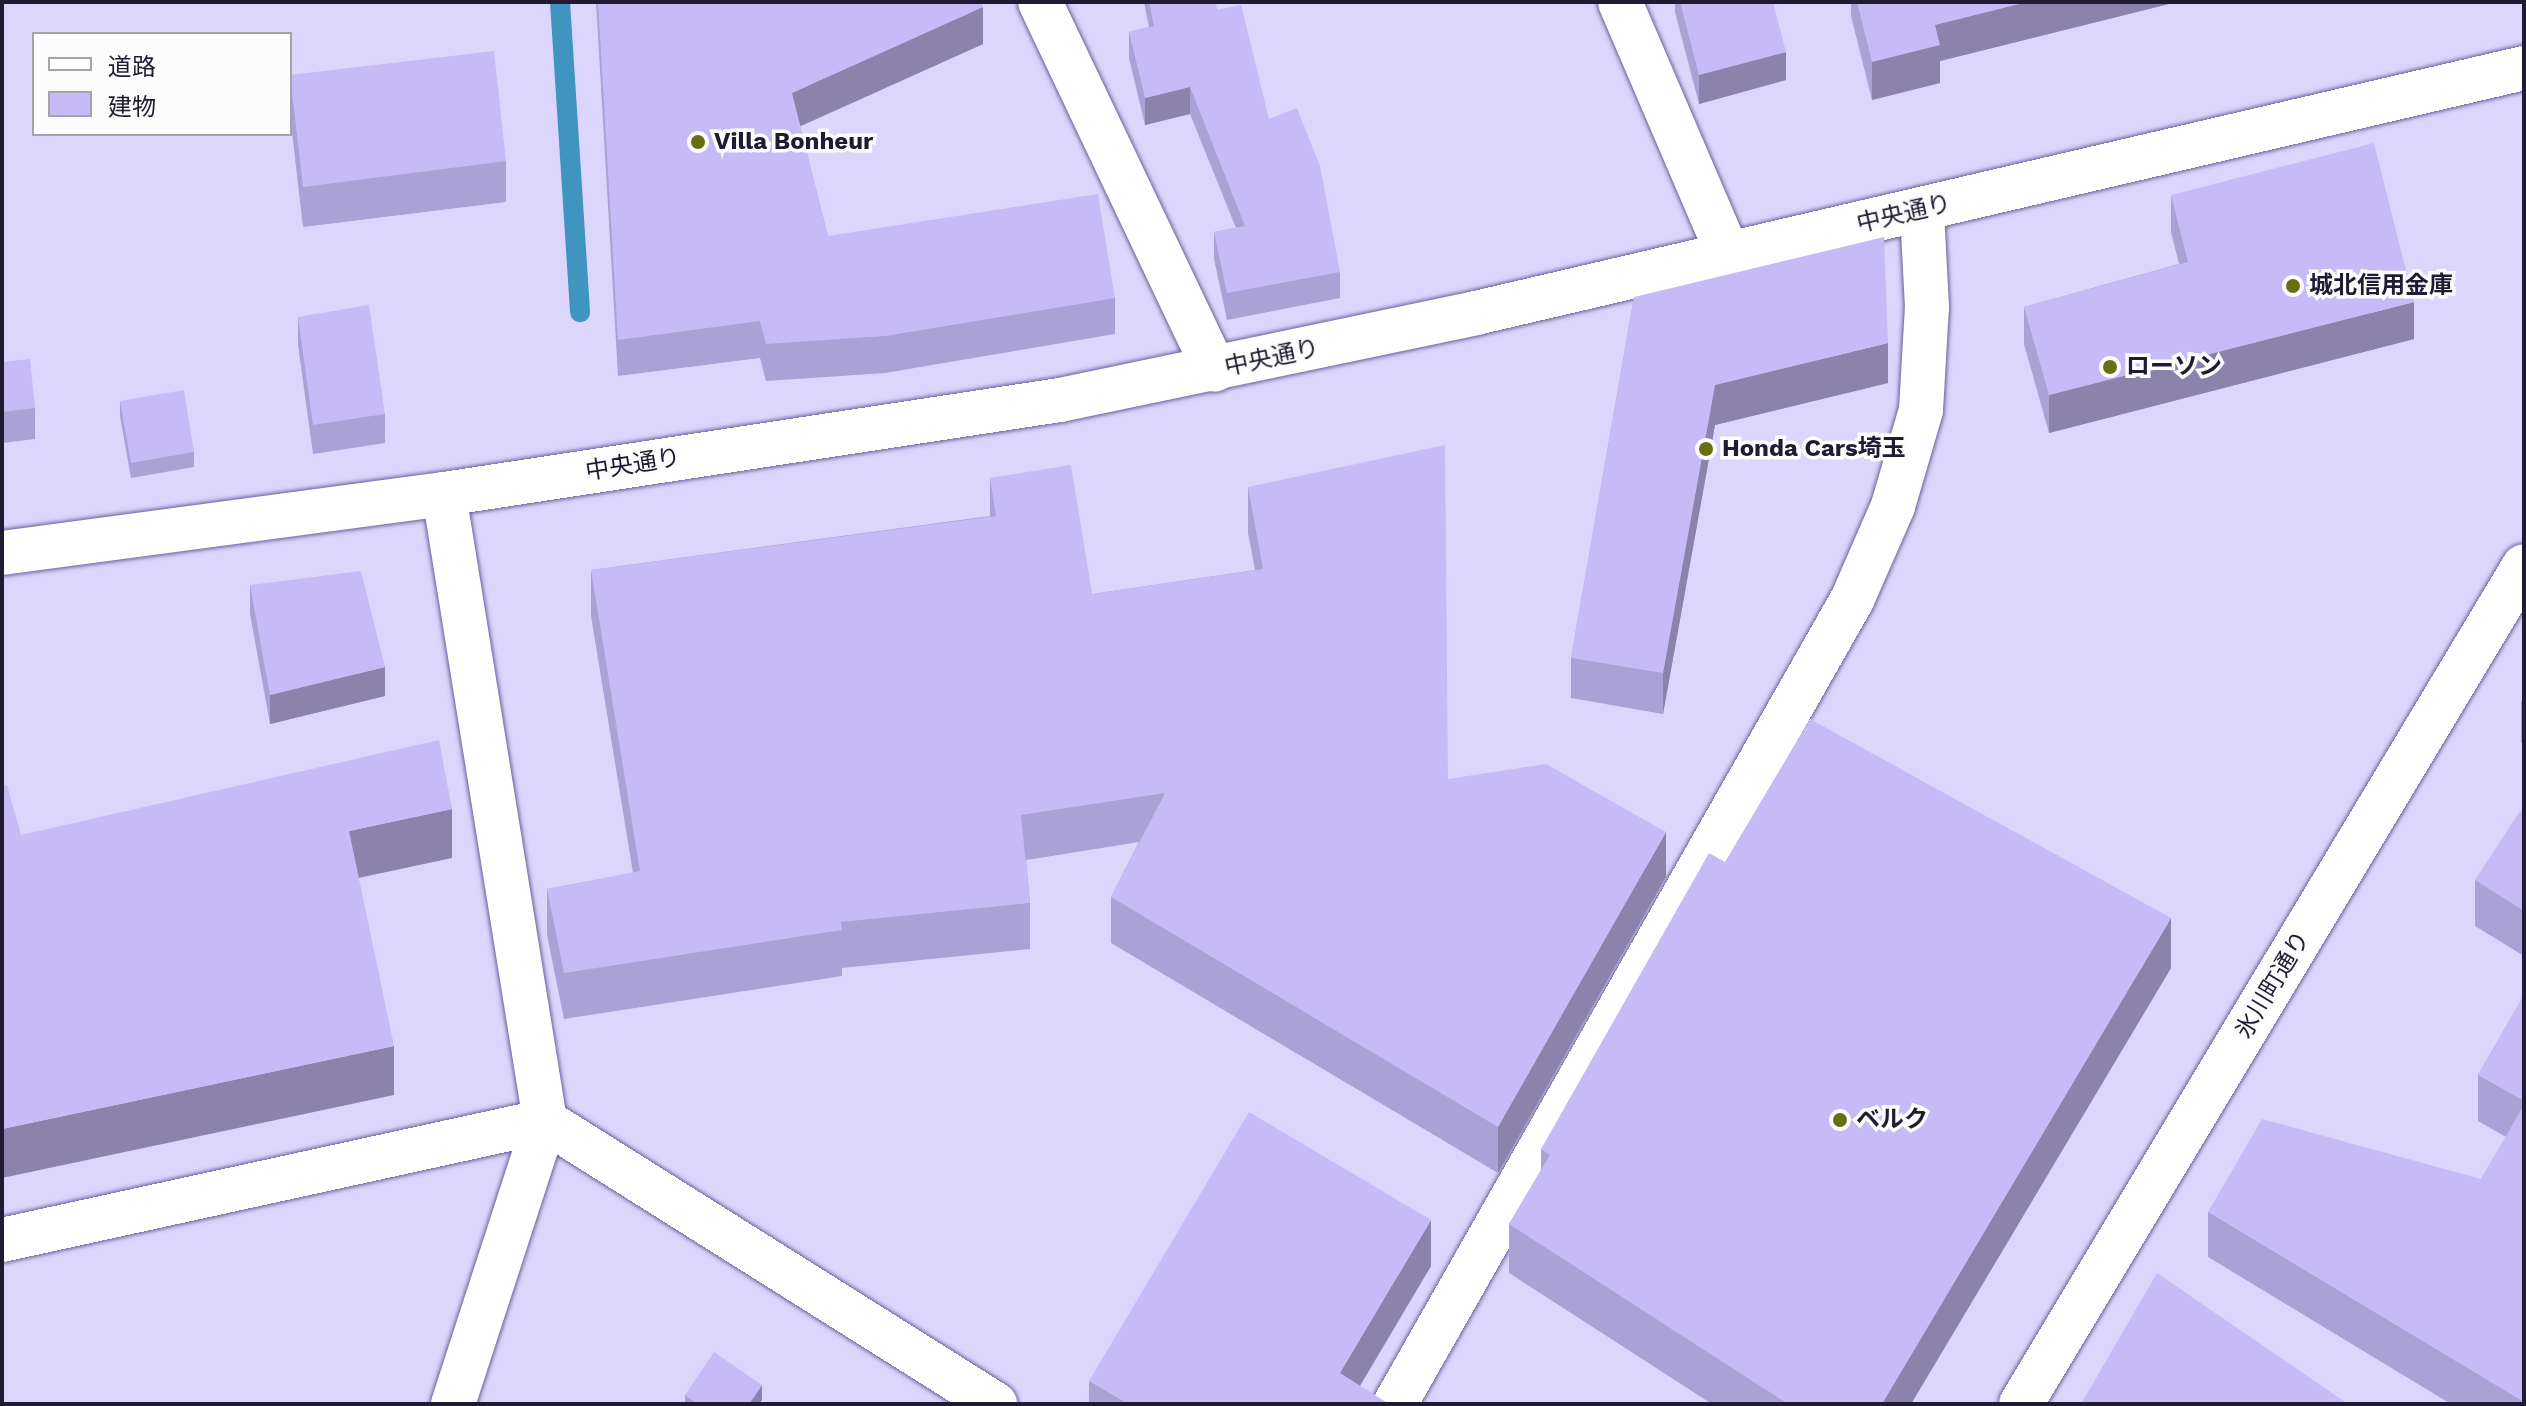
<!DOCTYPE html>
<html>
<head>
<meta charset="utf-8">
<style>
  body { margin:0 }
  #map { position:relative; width:2526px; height:1406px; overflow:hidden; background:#dcd6fd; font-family:"Work Sans","Noto Sans JP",sans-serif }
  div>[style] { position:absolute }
  .stream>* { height:20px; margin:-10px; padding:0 10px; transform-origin:10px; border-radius:10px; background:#3f95bf }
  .roads { filter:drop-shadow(0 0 2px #6c6099) drop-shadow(0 0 2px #6c6099) }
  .minor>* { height:44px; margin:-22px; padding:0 22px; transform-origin:22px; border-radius:22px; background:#fff }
  .tertiary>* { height:44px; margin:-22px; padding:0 22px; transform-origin:22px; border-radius:22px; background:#fff }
  .wall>* { inset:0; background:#aaa1d4 }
  .shaded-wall>* { inset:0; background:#8b83ac }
  .building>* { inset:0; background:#c6bbf6 }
  .dots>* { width:22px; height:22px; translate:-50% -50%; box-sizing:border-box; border:4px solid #fcfcfc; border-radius:50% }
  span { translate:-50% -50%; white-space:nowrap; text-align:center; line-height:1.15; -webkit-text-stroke:7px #fcfcfc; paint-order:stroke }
  .poi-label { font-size:24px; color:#201b32; font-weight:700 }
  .left { translate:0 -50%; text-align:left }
  .street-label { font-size:24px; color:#201b32 }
  .frame { position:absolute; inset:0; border:4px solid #201b32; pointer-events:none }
  .legend { position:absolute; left:32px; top:32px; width:260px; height:104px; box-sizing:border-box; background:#fcfcfc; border:2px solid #a4a2ab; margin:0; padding:10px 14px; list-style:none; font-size:24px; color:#201b32 }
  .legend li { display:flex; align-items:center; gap:16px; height:40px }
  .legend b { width:40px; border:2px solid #a4a2ab }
</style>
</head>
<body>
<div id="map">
  <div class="stream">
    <div style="left:560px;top:2px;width:311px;rotate:86.3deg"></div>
  </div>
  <div class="roads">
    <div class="minor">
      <div style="left:1040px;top:2px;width:407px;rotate:64.6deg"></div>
      <div style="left:1620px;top:2px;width:274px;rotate:66.8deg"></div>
      <div style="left:444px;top:494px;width:635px;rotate:80.85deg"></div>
      <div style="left:545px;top:1121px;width:298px;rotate:108deg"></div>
      <div style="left:2px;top:1240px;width:556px;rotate:-12.36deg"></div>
      <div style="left:545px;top:1121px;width:532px;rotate:32.17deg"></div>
      <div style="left:1395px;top:1404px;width:925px;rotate:-60.39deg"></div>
      <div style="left:1852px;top:600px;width:103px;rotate:-66.4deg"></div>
      <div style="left:1893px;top:506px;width:100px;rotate:-73.7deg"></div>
      <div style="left:1921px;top:410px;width:103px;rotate:-86.7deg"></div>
      <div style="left:1927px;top:307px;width:97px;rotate:-93deg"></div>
    </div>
    <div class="tertiary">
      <div style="left:2px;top:553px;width:446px;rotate:-7.6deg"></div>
      <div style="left:444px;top:494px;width:623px;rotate:-8.68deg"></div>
      <div style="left:1060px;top:400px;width:425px;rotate:-11.8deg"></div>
      <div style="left:1476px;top:313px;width:1076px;rotate:-13.16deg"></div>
      <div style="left:2021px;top:1404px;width:977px;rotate:-59.03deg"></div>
    </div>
  </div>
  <div class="wall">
    <div style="clip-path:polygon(596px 2px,981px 2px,983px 44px,800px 126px,828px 236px,1115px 298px,1115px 334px,885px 373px,766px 381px,760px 358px,618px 376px)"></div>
    <div style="clip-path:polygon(1144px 2px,1215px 2px,1217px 10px,1340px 272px,1340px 298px,1227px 320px,1214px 259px,1214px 232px,1236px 228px,1190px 114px,1145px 125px,1129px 58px,1129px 32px,1149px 27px)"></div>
    <div style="clip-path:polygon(1675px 2px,1773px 2px,1786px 80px,1699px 104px,1675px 12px)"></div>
    <div style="clip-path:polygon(1851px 2px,2177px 2px,1940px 61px,1940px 83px,1872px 100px,1851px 16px)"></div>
    <div style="clip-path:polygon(290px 75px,506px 161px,506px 202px,303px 227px,290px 115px)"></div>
    <div style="clip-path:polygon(2171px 195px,2414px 339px,2049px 433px,2024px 344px,2024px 307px,2179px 264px,2171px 232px)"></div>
    <div style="clip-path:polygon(1634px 297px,1888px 383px,1715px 425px,1663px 714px,1571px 698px,1571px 658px)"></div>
    <div style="clip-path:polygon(298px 317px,385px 414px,385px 443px,313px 454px,298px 345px)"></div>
    <div style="clip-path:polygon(2px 362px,35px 408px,35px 439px,2px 443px)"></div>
    <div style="clip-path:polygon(120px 401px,194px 452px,194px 467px,131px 478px,120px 416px)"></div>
    <div style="clip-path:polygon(990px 478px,1092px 594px,1255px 570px,1248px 533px,1248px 487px,1448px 779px,1666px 877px,1498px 1173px,1111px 943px,1111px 897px,1139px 842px,1026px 860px,1030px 903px,1030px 949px,842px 968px,842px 976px,564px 1019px,547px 935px,547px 889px,633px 873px,591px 616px,591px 570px,990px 516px)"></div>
    <div style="clip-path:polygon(250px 585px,385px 696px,270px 724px,250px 614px)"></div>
    <div style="clip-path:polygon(2524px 696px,2524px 744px,2521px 742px,2521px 702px)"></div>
    <div style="clip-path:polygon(2524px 813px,2524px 956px,2475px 926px,2475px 880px)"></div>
    <div style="clip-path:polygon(2171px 968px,1911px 1404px,1712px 1404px,1509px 1273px,1509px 1224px,1541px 1170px,1541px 1149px)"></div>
    <div style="clip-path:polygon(2524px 995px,2524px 1404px,2451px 1404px,2208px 1257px,2208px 1212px,2481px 1179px,2506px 1137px,2478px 1121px,2478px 1075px)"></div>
    <div style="clip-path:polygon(1431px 1266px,1360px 1386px,1388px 1404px,1089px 1404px,1089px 1381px)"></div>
    <div style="clip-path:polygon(685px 1395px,762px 1400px,759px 1404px,685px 1404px)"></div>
  </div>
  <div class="shaded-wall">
    <div style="clip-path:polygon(2027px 2px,2177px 2px,1940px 61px,1940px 83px,1872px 100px,1872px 62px,1935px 25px)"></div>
    <div style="clip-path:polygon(983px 7px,983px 44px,792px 130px,792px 93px)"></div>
    <div style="clip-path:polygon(1786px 52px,1786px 80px,1699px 104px,1699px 75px)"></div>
    <div style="clip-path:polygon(1190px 87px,1190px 114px,1145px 125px,1145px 98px)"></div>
    <div style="clip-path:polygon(2414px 302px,2414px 339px,2049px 433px,2049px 395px)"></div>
    <div style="clip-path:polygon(1888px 343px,1888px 383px,1715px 425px,1663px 714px,1663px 673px,1715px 385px)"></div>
    <div style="clip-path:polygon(385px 667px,385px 696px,270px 724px,270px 695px)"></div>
    <div style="clip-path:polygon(452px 809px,452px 858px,349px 880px,349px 831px)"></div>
    <div style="clip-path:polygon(1666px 832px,1666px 877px,1498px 1173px,1498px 1127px)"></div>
    <div style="clip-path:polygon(2171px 918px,2171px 968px,1911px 1404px,1882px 1404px)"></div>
    <div style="clip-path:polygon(394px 1046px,394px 1095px,2px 1178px,2px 1129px)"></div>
    <div style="clip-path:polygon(1431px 1220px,1431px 1266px,1349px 1404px,1340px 1373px)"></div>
    <div style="clip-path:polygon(762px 1385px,762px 1400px,759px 1404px,749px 1404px)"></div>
  </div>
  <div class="building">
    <div style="clip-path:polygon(598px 2px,981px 2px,983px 7px,792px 93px,828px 236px,1098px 194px,1115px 298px,885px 336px,766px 344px,760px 321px,618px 340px)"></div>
    <div style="clip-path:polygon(1149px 2px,1215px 2px,1217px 10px,1241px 5px,1269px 119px,1297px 108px,1320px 166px,1340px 272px,1227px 293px,1214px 232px,1245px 226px,1190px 87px,1145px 98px,1129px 32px,1154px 26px)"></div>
    <div style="clip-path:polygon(1680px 2px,1773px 2px,1786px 52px,1699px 75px)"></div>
    <div style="clip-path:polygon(1857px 2px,2027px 2px,1935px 25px,1940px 45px,1872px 62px)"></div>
    <div style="clip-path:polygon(494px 51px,506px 161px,303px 187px,290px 75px)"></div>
    <div style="clip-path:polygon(2374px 143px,2414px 302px,2049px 395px,2024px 307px,2188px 262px,2171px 195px)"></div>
    <div style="clip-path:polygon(1884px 237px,1888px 343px,1715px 385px,1663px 673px,1571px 658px,1634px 297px)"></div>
    <div style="clip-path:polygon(369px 305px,385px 414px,313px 425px,298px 317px)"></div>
    <div style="clip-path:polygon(30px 359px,35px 408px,2px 412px,2px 362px)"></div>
    <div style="clip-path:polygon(184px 390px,194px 452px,131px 463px,120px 401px)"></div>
    <div style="clip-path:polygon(1445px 445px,1448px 779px,1546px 764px,1666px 832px,1498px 1127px,1111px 897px,1165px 793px,1021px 815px,1030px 903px,841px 922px,842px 930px,564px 973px,547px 889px,640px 871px,591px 570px,996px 516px,990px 478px,1071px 465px,1092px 594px,1263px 569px,1248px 487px)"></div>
    <div style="clip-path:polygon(361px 571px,385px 667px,270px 695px,250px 585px)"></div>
    <div style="clip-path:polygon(1810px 719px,2171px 918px,1882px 1404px,1788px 1404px,1509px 1224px,1550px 1155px,1541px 1149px,1709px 853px,1725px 862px)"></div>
    <div style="clip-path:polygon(439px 740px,452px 809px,349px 831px,394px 1046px,2px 1129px,2px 786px,7px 785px,21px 835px)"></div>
    <div style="clip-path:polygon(2520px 811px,2524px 813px,2524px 911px,2475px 880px)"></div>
    <div style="clip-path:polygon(2524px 995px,2524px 1101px,2478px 1075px)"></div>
    <div style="clip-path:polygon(2524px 1105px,2524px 1402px,2208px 1212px,2262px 1119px,2481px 1179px)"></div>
    <div style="clip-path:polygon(1249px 1112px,1431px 1220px,1340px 1373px,1389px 1404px,1128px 1404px,1089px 1381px)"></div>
    <div style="clip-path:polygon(2157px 1273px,2348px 1404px,2081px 1404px)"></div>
    <div style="clip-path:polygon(714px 1352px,762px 1385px,749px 1404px,697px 1404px,685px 1395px)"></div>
  </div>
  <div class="dots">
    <div style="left:698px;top:142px;background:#6a6e13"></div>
    <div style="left:2293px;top:286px;background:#6a6e13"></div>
    <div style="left:2110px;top:367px;background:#6a6e13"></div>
    <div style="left:1706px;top:449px;background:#6a6e13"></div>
    <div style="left:1840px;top:1120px;background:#6a6e13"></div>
  </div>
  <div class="poi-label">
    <span class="left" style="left:714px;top:142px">Villa Bonheur</span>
    <span class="left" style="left:2309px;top:286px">城北信用金庫</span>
    <span class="left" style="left:2126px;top:367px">ローソン</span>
    <span class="left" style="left:1722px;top:449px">Honda Cars埼玉</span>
    <span class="left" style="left:1856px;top:1120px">ベルク</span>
  </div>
  <div class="street-label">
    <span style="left:1904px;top:214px;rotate:-13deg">中央通り</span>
    <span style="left:1272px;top:358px;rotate:-12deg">中央通り</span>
    <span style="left:633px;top:465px;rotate:-9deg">中央通り</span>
    <span style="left:2273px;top:985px;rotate:-59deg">氷川町通り</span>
  </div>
  <div class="frame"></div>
  <ul class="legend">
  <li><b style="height:10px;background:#fff"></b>道路</li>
  <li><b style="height:22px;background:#c6bbf6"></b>建物</li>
  </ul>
</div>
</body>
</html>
